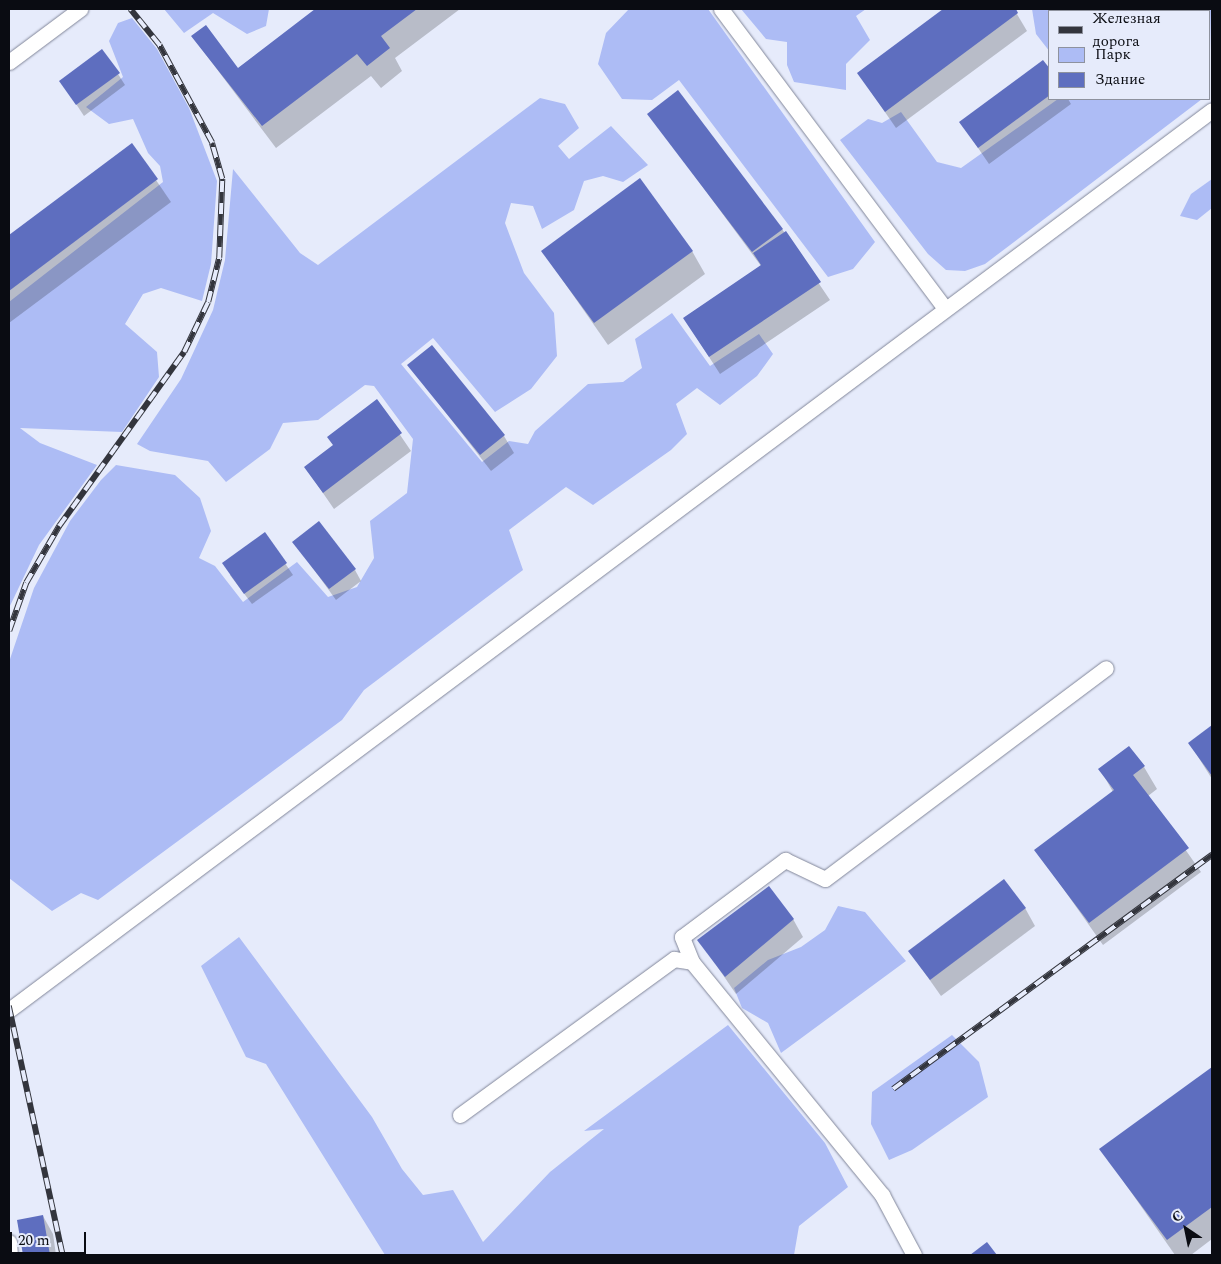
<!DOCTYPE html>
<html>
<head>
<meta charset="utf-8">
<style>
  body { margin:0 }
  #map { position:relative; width:1221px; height:1264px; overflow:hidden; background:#e6ebfb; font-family:Spectral,serif }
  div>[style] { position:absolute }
  .green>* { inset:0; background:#adbcf5 }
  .shadow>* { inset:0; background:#0003 }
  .building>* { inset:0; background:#5e6ebf }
  .roads { filter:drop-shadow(0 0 1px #818699) drop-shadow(0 0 1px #818699) }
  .lane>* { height:15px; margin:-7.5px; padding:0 7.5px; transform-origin:7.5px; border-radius:7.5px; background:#fff }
  .rail>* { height:5.5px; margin-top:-2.75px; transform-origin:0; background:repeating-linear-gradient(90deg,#e6ebfb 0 11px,#33353d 0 22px); box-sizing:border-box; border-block:1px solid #33353d }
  span { translate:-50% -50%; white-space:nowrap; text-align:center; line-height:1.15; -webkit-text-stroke:5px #e6ebfb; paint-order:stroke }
  .frame { position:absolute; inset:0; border:10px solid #0a0c12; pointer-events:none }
  .legend { position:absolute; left:1048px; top:10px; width:162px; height:90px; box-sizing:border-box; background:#e6ebfb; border:1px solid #8e929e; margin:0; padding:6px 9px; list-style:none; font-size:15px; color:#0a0c12 }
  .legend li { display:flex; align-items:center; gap:10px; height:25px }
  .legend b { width:25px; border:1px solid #8e929e }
  .north { position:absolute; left:1161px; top:1204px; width:50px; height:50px; -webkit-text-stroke:4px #e6ebfb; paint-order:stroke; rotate:326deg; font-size:14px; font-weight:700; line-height:20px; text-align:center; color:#0a0c12 }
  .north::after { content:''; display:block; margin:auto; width:18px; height:22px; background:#0a0c12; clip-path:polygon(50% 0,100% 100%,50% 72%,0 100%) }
  .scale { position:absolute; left:10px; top:1232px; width:76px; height:22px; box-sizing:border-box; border:2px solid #0a0c12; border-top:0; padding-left:6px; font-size:15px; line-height:18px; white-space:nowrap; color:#0a0c12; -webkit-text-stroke:4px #e6ebfb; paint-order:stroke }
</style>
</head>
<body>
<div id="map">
  <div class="green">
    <div style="clip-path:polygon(164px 9px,269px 9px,266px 26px,247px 34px,213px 13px,184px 33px)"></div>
    <div style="clip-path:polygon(629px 9px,708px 9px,875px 242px,853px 269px,828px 277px,679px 80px,652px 100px,622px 99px,598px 64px,606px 33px)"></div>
    <div style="clip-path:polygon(741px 9px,866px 9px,856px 16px,870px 40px,846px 64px,846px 90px,794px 82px,787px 65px,787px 42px,766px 39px)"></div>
    <div style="clip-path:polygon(1032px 9px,1212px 9px,1212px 91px,1210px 11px,1050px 11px,1050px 52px,1036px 34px)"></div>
    <div style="clip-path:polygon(132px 18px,157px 49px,189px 108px,217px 181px,211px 264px,202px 301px,161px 288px,143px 294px,125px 324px,157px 352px,159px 377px,122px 432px,20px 428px,40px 443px,97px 465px,39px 545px,9px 608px,9px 302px,163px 182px,160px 166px,148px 153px,133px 119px,109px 124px,86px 107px,123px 77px,109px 41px,118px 23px)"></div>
    <div style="clip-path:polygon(540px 98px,565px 104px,579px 128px,558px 146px,569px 159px,611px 126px,648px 165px,623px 182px,603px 176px,584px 181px,574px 210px,542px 229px,533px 206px,511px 203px,505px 223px,524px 273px,554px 313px,557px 356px,531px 389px,495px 412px,433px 338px,401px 364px,482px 462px,509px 441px,528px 444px,535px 431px,588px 384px,623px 382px,642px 368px,635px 339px,672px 313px,710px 366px,759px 334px,773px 354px,757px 376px,720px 405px,697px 388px,676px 404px,687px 434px,671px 450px,593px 505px,566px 487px,509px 530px,523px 570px,364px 690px,342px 720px,98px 900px,81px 893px,52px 911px,9px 878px,9px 662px,34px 588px,70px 521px,101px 480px,116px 465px,175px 475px,200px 498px,211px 531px,199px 558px,215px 566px,243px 602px,297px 562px,328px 597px,357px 587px,374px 558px,370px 521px,407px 493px,413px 439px,374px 386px,365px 385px,318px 420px,283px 423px,270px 449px,226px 482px,208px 461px,150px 451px,137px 444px,181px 379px,213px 310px,225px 260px,233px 169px,300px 253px,318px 265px)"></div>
    <div style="clip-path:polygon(1058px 99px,1202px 99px,985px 264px,965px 271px,946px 270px,928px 254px,840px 140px,868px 119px,882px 123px,901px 112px,937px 162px,961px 168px)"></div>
    <div style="clip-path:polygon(1212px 179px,1212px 208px,1197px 220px,1180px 216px,1191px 194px)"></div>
    <div style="clip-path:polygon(838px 906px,865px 912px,906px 961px,781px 1053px,768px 1023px,742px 1008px,734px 988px,768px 960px,801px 947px,825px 930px)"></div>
    <div style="clip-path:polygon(239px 937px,372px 1117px,402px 1169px,423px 1195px,453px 1190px,483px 1242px,550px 1172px,604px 1129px,584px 1131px,728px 1025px,825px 1143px,848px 1187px,799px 1226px,794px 1255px,385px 1255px,266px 1064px,246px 1057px,201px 966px)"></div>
    <div style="clip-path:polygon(952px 1035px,979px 1062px,988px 1097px,912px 1150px,889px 1160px,871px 1124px,872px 1092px)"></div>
  </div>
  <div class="shadow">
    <div style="clip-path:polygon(317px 9px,460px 9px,395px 58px,402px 71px,381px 88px,371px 76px,276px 148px,192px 36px,237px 69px)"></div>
    <div style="clip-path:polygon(945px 9px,1014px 9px,1027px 31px,896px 128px,858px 73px)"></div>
    <div style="clip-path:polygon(1050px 71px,1050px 99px,1068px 99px,1071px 104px,989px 164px,961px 123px)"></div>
    <div style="clip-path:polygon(118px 74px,125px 85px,84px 116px,61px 81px)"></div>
    <div style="clip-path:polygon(649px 114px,782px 229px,830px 300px,720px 374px,684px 318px,761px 266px)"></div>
    <div style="clip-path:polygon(132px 145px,171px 202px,9px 323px,9px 237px)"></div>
    <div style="clip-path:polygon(692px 251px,705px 274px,608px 345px,543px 252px)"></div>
    <div style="clip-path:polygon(409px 365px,504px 436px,514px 453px,491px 471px)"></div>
    <div style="clip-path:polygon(377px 401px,411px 451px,334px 509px,305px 467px,334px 446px,328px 437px)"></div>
    <div style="clip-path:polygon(265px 534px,293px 575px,252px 604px,230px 575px)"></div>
    <div style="clip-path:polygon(294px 542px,355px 570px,361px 581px,336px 600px)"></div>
    <div style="clip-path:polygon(1212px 727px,1212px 779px,1190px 744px)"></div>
    <div style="clip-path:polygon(1144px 767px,1157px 789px,1148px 796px,1201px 872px,1103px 945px,1036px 850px,1113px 792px,1100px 769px)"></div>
    <div style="clip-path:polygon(1025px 908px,1035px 926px,941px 996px,910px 952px)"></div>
    <div style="clip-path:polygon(793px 919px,803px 937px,736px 994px,699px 940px)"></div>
    <div style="clip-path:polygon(1212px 1068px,1212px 1239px,1191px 1255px,1175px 1255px,1101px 1149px)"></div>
    <div style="clip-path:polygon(43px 1216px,53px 1234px,56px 1255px,24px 1255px,18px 1221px)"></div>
  </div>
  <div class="building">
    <div style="clip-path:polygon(315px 9px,417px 9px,381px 36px,390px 48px,367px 66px,357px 54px,262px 126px,191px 36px,206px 25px,238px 68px)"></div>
    <div style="clip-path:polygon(943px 9px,1016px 9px,1018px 13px,885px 112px,857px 73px)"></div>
    <div style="clip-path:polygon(102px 49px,120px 73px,76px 105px,59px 81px)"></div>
    <div style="clip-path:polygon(1043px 60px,1050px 69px,1050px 95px,978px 148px,959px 122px)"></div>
    <div style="clip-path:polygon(678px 90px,783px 229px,752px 252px,647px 114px)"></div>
    <div style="clip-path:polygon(132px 143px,158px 179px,9px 291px,9px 235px)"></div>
    <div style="clip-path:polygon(640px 178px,693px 251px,594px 323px,541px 251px)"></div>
    <div style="clip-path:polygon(786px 231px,821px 282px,709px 357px,683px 318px,761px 265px,753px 253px)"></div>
    <div style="clip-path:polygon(432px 345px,505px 435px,480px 455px,407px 365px)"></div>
    <div style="clip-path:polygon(377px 399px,402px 433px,323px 493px,304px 467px,333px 445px,327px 437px)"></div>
    <div style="clip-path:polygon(319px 521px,356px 569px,329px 589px,292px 542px)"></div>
    <div style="clip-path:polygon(265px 532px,287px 563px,244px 594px,222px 563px)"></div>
    <div style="clip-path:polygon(1212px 725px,1212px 776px,1188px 743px)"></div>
    <div style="clip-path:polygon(1129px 746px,1145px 766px,1133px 775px,1189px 848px,1089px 923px,1034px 850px,1114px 790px,1098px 769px)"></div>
    <div style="clip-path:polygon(1004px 879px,1026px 908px,930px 980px,908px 951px)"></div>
    <div style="clip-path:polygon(769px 886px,794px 919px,725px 977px,697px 940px)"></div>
    <div style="clip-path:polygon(1212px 1067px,1212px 1207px,1167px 1240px,1099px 1149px)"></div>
    <div style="clip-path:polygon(43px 1215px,50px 1255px,23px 1255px,17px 1220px)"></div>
    <div style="clip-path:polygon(987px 1242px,997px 1255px,970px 1255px)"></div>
  </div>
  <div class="roads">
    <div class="lane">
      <div style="left:721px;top:9px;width:374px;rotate:53.2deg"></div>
      <div style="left:9px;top:62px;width:89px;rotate:-36.7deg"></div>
      <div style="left:692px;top:962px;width:27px;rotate:-112deg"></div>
      <div style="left:682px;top:937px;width:129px;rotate:-36.8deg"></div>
      <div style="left:785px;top:860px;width:44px;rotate:25.4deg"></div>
      <div style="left:825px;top:879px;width:351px;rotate:-36.9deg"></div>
      <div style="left:9px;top:1010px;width:1502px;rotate:-36.8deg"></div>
      <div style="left:460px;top:1115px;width:265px;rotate:-36.1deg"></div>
      <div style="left:674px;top:959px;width:18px;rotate:9deg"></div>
      <div style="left:692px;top:962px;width:301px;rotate:50.8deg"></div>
      <div style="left:882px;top:1195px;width:68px;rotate:61.9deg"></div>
      <div style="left:9px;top:1242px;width:13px;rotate:86deg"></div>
    </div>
  </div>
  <div class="rail">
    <div style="left:9px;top:631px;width:51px;rotate:-70.5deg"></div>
    <div style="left:26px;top:583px;width:66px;rotate:-59.9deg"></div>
    <div style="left:59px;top:526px;width:214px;rotate:-54.3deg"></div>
    <div style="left:184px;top:352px;width:55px;rotate:-64.4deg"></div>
    <div style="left:208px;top:302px;width:45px;rotate:-76deg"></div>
    <div style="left:219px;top:258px;width:79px;rotate:-87.8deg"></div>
    <div style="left:222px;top:179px;width:37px;rotate:-106deg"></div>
    <div style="left:212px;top:143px;width:111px;rotate:-118.4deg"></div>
    <div style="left:159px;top:45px;width:46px;rotate:-128.9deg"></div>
    <div style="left:9px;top:1006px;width:255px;rotate:77.8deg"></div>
    <div style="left:893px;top:1089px;width:396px;rotate:-36.3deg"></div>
  </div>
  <div class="frame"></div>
  <ul class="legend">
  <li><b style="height:6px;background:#33353d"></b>Железная дорога</li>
  <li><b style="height:14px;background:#adbcf5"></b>Парк</li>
  <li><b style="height:14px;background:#5e6ebf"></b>Здание</li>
  </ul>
  <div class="north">С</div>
  <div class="scale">20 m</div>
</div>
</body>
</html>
